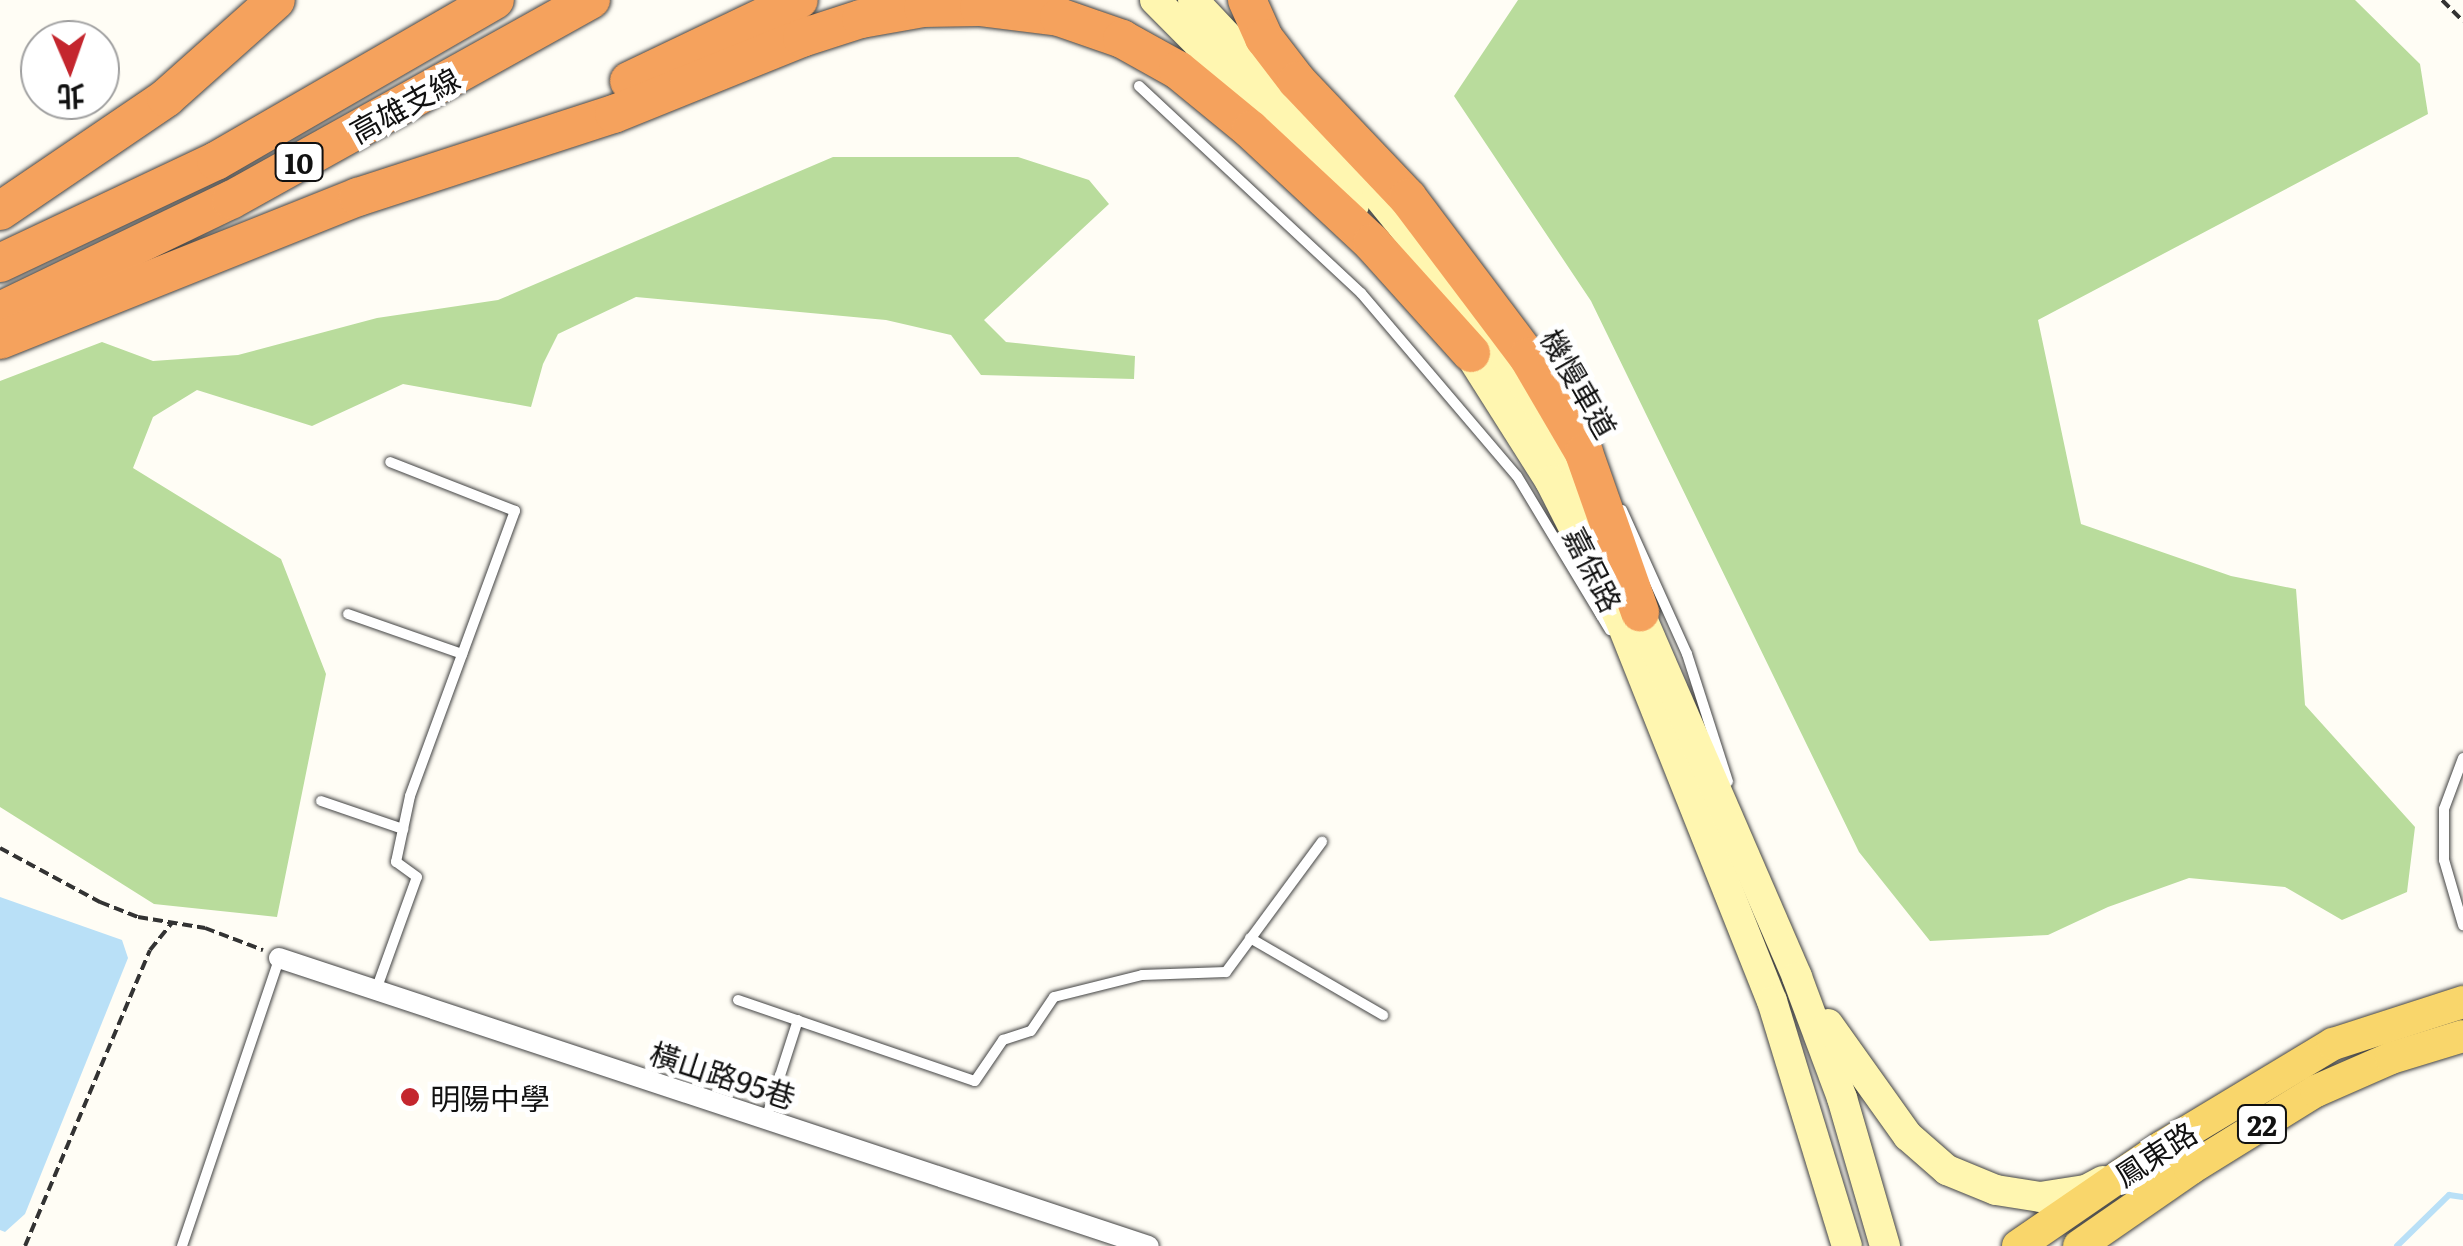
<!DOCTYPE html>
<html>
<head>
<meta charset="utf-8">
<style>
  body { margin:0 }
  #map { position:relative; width:2463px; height:1246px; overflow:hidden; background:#fffdf5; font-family:Literata,"Noto Sans TC",serif }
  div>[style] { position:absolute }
  .forest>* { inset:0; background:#b9dc9c }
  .water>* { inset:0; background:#b9e0f7 }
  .stream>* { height:6px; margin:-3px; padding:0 3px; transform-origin:3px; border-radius:3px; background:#b9e0f7 }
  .path>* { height:4px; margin-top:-2px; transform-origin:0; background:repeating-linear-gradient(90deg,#333 0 10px,transparent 0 15px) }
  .roads { filter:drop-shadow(0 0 2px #444) drop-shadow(0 0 2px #444) }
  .lane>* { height:10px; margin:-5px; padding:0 5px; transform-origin:5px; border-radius:5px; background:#fff }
  .street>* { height:20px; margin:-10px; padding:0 10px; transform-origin:10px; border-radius:10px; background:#fff }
  .secondary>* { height:30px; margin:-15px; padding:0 15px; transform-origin:15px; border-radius:15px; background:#fff6b0 }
  .primary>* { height:32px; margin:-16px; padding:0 16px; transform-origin:16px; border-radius:16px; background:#f9d66b }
  .highway>* { height:38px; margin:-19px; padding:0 19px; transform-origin:19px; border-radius:19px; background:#f5a25d }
  .dots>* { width:28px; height:28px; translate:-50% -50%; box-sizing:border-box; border:5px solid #fff; border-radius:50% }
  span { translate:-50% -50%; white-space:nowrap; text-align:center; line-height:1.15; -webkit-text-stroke:10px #fff; paint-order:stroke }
  .shield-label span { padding:2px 8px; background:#fff; border:2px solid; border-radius:8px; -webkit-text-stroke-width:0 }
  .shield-label { font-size:28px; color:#111; font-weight:700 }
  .street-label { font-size:30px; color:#111 }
  .poi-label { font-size:30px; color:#111 }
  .left { translate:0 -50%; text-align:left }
  .north { position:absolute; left:20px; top:20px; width:100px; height:100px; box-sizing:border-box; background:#fff; border:2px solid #a0a0a0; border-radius:50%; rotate:178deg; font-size:28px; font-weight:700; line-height:40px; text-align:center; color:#111 }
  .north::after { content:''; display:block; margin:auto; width:35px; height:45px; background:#c4262e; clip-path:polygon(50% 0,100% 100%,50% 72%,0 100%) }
</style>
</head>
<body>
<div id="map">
  <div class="forest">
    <div style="clip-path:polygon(1518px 0,2355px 0,2420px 64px,2428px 114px,2038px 320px,2081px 524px,2231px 576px,2296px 589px,2305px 705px,2415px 827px,2407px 892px,2342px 920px,2285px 887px,2189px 878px,2108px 907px,2048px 935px,1930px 941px,1859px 852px,1591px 301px,1454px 96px)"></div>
    <div style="clip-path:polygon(833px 157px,1018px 157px,1089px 180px,1109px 204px,984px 320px,1006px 342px,1135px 356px,1134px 379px,981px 375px,951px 335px,886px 320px,636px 297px,558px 334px,543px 364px,531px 407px,403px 384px,312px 426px,197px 390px,153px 417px,133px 468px,281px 559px,326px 674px,277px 917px,154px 904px,0 807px,0 381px,102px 342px,153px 361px,238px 355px,377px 318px,498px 300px)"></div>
  </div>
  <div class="water">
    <div style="clip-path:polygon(0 897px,122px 940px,128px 958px,25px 1214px,5px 1232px,0 1230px)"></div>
  </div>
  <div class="stream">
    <div style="left:2397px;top:1246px;width:73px;rotate:-44.4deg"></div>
    <div style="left:2449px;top:1195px;width:14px;rotate:8deg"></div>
  </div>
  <div class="path">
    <div style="left:2442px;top:0;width:30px;rotate:45deg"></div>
    <div style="left:0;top:848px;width:114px;rotate:28.4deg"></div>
    <div style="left:100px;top:902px;width:41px;rotate:21.5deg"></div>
    <div style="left:138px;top:917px;width:68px;rotate:9.3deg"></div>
    <div style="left:205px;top:928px;width:62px;rotate:20.8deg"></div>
    <div style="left:25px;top:1246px;width:321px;rotate:-67.1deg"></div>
    <div style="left:150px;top:950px;width:35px;rotate:-51deg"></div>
  </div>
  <div class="roads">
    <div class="lane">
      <div style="left:1139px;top:86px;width:304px;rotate:43deg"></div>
      <div style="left:1361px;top:293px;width:240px;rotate:49.6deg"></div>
      <div style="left:1517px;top:476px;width:180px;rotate:58.9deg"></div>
      <div style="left:1622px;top:510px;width:158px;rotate:65.7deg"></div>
      <div style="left:1687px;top:654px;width:134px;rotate:72.2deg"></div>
      <div style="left:348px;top:614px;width:121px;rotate:19.3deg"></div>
      <div style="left:2463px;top:758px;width:54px;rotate:110.4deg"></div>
      <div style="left:2444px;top:809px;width:51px;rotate:90deg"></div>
      <div style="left:2444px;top:860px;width:68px;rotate:73.7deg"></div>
      <div style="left:321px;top:801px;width:87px;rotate:18.9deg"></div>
      <div style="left:1250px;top:938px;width:154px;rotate:30.1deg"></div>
      <div style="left:376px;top:990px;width:120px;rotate:-70.1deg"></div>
      <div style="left:417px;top:877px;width:26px;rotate:-144deg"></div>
      <div style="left:396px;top:862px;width:67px;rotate:-78deg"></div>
      <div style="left:410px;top:796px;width:304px;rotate:-69.8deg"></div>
      <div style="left:515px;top:511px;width:134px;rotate:-158.6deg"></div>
      <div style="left:738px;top:1000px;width:250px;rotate:18.9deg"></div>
      <div style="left:975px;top:1081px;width:50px;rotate:-55.7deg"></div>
      <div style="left:1003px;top:1040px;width:29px;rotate:-18deg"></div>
      <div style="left:1031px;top:1031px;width:41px;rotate:-55.9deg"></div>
      <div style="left:1054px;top:997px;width:91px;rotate:-14deg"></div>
      <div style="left:1142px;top:975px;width:84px;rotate:-2deg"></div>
      <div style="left:1226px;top:972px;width:162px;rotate:-53.6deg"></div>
      <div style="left:766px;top:1119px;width:104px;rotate:-72.1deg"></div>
      <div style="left:182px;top:1246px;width:303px;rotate:-71.3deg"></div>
    </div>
    <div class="street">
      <div style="left:279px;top:958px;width:916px;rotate:18.32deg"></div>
    </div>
    <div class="secondary">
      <div style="left:1155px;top:0;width:224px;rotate:45.2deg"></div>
      <div style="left:1313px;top:159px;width:62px;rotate:48.9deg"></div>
      <div style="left:1193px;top:0;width:268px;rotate:46.7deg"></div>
      <div style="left:1377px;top:195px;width:130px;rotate:50.9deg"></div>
      <div style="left:1459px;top:296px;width:145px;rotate:56.5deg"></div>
      <div style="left:1539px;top:417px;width:112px;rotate:61.8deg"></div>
      <div style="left:1458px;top:336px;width:172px;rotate:57.6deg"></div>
      <div style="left:1550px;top:481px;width:153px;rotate:63.1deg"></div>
      <div style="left:1619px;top:617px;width:413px;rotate:68.3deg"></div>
      <div style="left:1772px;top:1001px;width:256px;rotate:73deg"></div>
      <div style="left:1631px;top:593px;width:418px;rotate:66.6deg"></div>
      <div style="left:1797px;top:977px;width:129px;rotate:69.6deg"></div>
      <div style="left:1842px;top:1098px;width:154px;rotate:73.8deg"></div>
      <div style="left:1828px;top:1024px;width:138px;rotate:54.5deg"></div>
      <div style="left:1908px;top:1136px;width:52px;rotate:41.1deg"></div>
      <div style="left:1947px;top:1170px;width:53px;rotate:22.2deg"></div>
      <div style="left:1996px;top:1190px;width:45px;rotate:9deg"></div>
      <div style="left:2040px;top:1197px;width:47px;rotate:-8.7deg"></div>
      <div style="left:2086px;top:1190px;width:19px;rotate:-28deg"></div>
    </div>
    <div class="primary">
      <div style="left:2018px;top:1246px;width:175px;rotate:-34.5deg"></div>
      <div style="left:2162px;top:1147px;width:200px;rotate:-31.1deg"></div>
      <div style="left:2333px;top:1044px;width:137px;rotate:-17.9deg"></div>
      <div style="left:2079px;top:1246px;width:135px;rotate:-34.7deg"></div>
      <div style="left:2190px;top:1169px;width:148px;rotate:-31.8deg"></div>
      <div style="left:2316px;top:1091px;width:82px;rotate:-23.7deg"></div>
      <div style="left:2391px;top:1058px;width:75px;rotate:-17deg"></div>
    </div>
    <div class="highway">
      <div style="left:1247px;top:0;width:42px;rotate:65.9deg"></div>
      <div style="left:1264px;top:38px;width:54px;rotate:52.5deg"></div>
      <div style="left:1297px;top:81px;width:161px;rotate:46.5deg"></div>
      <div style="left:1408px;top:198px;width:199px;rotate:53deg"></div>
      <div style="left:1528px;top:357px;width:111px;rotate:59.7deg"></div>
      <div style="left:1584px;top:453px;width:169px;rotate:70.6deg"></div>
      <div style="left:629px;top:81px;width:188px;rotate:-25.5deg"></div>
      <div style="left:0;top:211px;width:201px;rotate:-34.2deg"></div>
      <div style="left:166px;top:98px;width:147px;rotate:-41.7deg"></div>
      <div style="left:0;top:263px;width:239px;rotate:-25.3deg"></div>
      <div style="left:216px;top:161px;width:322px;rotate:-30deg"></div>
      <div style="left:0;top:311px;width:256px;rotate:-25.7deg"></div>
      <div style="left:231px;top:200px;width:412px;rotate:-29.1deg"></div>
      <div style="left:0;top:340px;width:386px;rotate:-21.8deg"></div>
      <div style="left:358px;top:197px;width:269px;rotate:-18deg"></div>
      <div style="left:614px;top:114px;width:203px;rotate:-22deg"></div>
      <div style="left:802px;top:38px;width:62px;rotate:-17.9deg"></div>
      <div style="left:861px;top:19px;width:63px;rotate:-10.1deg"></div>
      <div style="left:923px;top:8px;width:56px;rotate:-1deg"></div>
      <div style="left:979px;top:7px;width:81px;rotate:7.1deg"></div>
      <div style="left:1059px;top:17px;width:67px;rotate:19.2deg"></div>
      <div style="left:1122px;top:39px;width:64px;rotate:29deg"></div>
      <div style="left:1178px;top:70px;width:94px;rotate:39.4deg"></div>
      <div style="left:1251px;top:130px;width:166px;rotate:43deg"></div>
      <div style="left:1372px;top:243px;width:148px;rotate:48deg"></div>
    </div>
  </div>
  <div class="dots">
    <div style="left:410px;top:1097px;background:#c4262e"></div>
  </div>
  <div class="shield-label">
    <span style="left:299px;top:162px">10</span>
    <span style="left:2262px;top:1124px">22</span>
  </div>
  <div class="street-label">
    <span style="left:404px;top:104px;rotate:-29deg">高雄支線</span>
    <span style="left:1580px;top:383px;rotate:60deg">機慢車道</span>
    <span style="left:1594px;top:569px;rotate:63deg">嘉保路</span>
    <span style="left:723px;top:1074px;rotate:18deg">橫山路95巷</span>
    <span style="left:2155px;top:1153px;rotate:-33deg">鳳東路</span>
  </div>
  <div class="poi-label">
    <span class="left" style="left:430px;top:1097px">明陽中學</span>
  </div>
  <div class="north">北</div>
</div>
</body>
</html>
